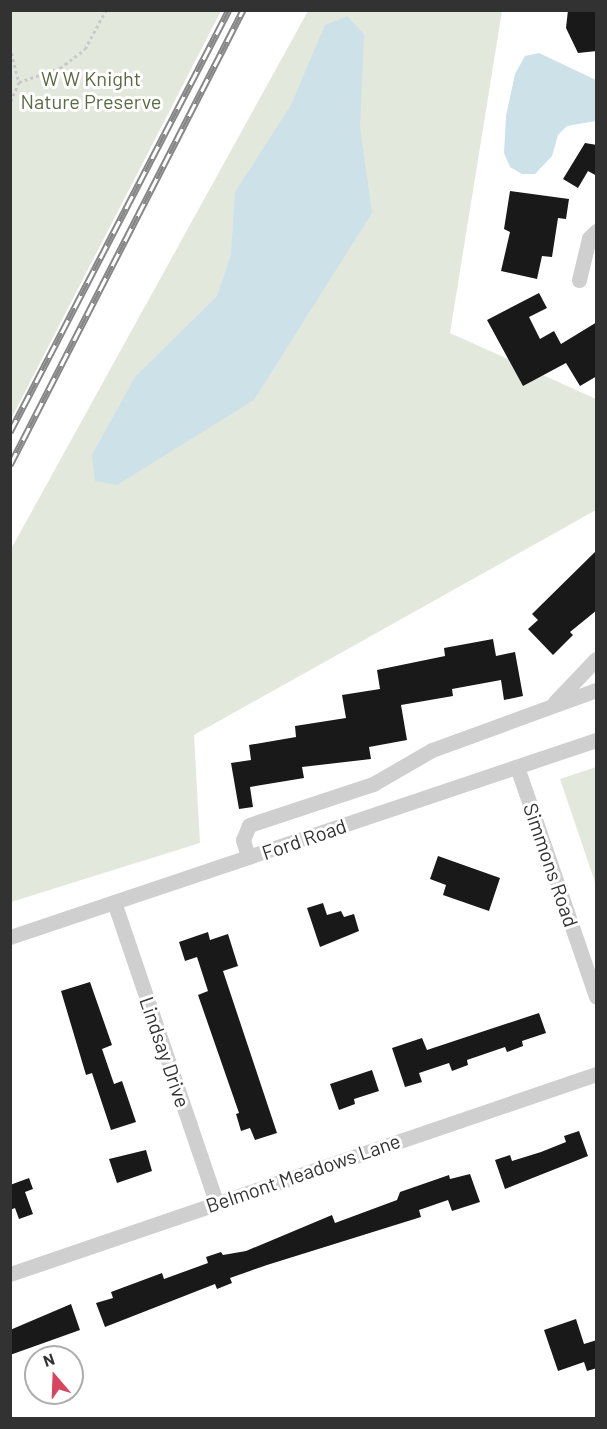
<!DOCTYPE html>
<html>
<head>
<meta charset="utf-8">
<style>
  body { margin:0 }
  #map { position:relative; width:607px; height:1429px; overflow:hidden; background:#fff; font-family:Barlow,sans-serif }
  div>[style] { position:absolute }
  .green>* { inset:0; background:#e3e8dc }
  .water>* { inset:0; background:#cde1e9 }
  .building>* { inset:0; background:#191919 }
  .path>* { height:3px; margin-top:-1.5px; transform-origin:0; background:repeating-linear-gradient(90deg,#c9c9c9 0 3px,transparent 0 6px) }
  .minor>* { height:15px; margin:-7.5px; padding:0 7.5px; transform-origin:7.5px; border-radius:7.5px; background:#cfcfcf }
  .rail>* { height:7px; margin-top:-3.5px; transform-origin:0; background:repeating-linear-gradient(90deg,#fff 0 14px,#878787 0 28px); box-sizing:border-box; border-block:2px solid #878787 }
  span { translate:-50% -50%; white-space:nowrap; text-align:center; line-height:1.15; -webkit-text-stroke:6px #fff; paint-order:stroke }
  .park-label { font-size:20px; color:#596b42 }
  .street-label { font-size:20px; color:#323232 }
  .frame { position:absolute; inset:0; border:12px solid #323232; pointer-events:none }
  .north { position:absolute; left:24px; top:1345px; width:60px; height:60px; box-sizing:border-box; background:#fff; border:2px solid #adadad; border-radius:50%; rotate:341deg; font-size:16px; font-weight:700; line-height:24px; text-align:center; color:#323232 }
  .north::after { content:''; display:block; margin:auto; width:21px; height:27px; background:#d8455f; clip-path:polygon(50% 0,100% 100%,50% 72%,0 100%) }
</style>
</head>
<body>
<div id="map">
  <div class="green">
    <div style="clip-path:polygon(10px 11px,221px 11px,11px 419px,10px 419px)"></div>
    <div style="clip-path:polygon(308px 11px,502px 11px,450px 333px,596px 399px,596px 510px,194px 735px,200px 843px,11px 902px,11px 549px)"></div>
    <div style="clip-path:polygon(596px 767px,596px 885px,560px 779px)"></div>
  </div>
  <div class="water">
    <div style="clip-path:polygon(347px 16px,364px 34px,360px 127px,372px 213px,254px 400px,117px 485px,95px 481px,92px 455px,135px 377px,217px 296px,231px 255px,235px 192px,291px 105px,325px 25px)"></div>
    <div style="clip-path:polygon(539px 53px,596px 80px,596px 121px,567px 126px,558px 135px,552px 156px,535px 174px,522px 174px,510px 167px,504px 153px,506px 116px,515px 74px,525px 56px)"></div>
  </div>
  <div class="building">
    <div style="clip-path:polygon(568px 10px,597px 10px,597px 51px,578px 53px,566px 28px)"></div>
    <div style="clip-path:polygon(585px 143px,597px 145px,597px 176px,588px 171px,578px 188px,563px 179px)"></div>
    <div style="clip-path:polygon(510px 191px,569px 199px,566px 219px,558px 218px,552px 257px,542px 256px,537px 279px,501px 271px,510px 232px,504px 229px)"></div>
    <div style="clip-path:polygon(539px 293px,547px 308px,529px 317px,540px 339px,554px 331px,561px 344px,597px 322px,597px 376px,580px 386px,566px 363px,523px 386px,487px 320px)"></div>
    <div style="clip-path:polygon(597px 550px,597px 610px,570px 632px,573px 635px,553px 655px,528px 629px,538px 620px,532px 614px)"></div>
    <div style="clip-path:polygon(493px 639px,496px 656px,515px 652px,523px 696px,504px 700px,501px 680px,452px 689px,453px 696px,401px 705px,407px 740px,369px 747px,371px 759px,302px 767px,304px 778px,250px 787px,253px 807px,239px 809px,231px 763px,251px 760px,249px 745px,296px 737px,295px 726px,346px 718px,342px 695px,380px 689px,377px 670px,445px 656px,444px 648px)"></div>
    <div style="clip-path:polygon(438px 856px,500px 878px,489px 911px,443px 895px,446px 885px,430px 879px)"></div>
    <div style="clip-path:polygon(323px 903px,327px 915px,341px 911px,344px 917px,354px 914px,359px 931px,320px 947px,307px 908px)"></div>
    <div style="clip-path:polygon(208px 932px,210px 940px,228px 934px,238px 966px,223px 971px,277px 1133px,255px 1140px,250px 1128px,241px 1131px,236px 1114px,239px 1113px,198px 995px,208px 991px,197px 957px,185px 961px,179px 942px)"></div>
    <div style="clip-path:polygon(90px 982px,112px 1045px,102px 1049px,114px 1084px,122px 1081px,136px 1122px,111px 1130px,92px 1073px,86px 1075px,61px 991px)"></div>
    <div style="clip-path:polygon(539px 1013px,546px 1033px,522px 1041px,523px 1046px,507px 1052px,505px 1047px,467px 1060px,468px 1065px,452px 1071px,449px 1063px,419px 1073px,422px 1082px,405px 1087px,392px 1048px,422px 1038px,427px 1050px)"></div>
    <div style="clip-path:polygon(372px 1070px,379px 1091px,354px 1099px,355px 1104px,339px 1110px,330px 1084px)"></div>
    <div style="clip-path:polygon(579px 1131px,588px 1156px,505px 1189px,495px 1160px,510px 1155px,512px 1161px,541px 1152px,566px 1142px,564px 1136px)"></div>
    <div style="clip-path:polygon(146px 1150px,152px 1171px,117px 1183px,109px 1159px)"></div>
    <div style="clip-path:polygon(470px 1174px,480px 1202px,452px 1211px,448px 1200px,419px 1210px,421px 1217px,267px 1265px,230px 1278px,232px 1283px,217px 1289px,215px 1284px,105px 1327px,96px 1303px,113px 1298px,111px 1292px,162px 1273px,164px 1279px,208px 1263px,206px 1257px,221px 1252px,223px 1255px,246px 1251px,332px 1215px,335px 1223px,397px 1200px,400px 1192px,449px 1175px,450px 1179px)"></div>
    <div style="clip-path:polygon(29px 1178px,33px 1189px,25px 1192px,33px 1214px,19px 1219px,15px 1208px,10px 1210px,10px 1185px)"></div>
    <div style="clip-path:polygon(71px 1304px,80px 1330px,10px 1355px,10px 1330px)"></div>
    <div style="clip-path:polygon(576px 1319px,584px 1344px,597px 1340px,597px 1368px,587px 1371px,584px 1362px,558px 1371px,544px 1330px)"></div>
  </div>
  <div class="path">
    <div style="left:10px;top:47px;width:36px;rotate:76deg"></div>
    <div style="left:19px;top:82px;width:22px;rotate:114deg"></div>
    <div style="left:19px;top:82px;width:43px;rotate:-18.9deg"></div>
    <div style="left:60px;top:68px;width:31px;rotate:-37deg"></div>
    <div style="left:85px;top:49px;width:44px;rotate:-61.7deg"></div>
  </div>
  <div class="minor">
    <div style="left:579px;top:280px;width:43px;rotate:-76.6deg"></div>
    <div style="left:589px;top:238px;width:10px;rotate:-45deg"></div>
    <div style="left:555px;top:702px;width:59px;rotate:-46.4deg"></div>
    <div style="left:517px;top:767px;width:243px;rotate:71deg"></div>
    <div style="left:248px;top:857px;width:18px;rotate:-106deg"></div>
    <div style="left:243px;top:840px;width:16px;rotate:-68deg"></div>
    <div style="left:249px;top:825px;width:131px;rotate:-18.3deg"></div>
    <div style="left:373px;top:784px;width:68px;rotate:-30deg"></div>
    <div style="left:432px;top:750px;width:175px;rotate:-20.1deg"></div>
    <div style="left:114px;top:902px;width:317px;rotate:71.2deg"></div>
    <div style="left:10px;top:937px;width:618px;rotate:-18.58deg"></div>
    <div style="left:10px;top:1274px;width:619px;rotate:-18.84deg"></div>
  </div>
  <div class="rail">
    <div style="left:10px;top:432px;width:475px;rotate:-62.6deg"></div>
    <div style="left:10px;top:465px;width:511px;rotate:-62.88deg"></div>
  </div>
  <div class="park-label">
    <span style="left:91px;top:90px">W W Knight<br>Nature Preserve</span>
  </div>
  <div class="street-label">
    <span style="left:304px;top:839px;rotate:-19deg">Ford Road</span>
    <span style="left:551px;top:865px;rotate:71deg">Simmons Road</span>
    <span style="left:165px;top:1052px;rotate:71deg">Lindsay Drive</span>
    <span style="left:303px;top:1173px;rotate:-19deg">Belmont Meadows Lane</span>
  </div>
  <div class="frame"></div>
  <div class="north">N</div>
</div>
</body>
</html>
